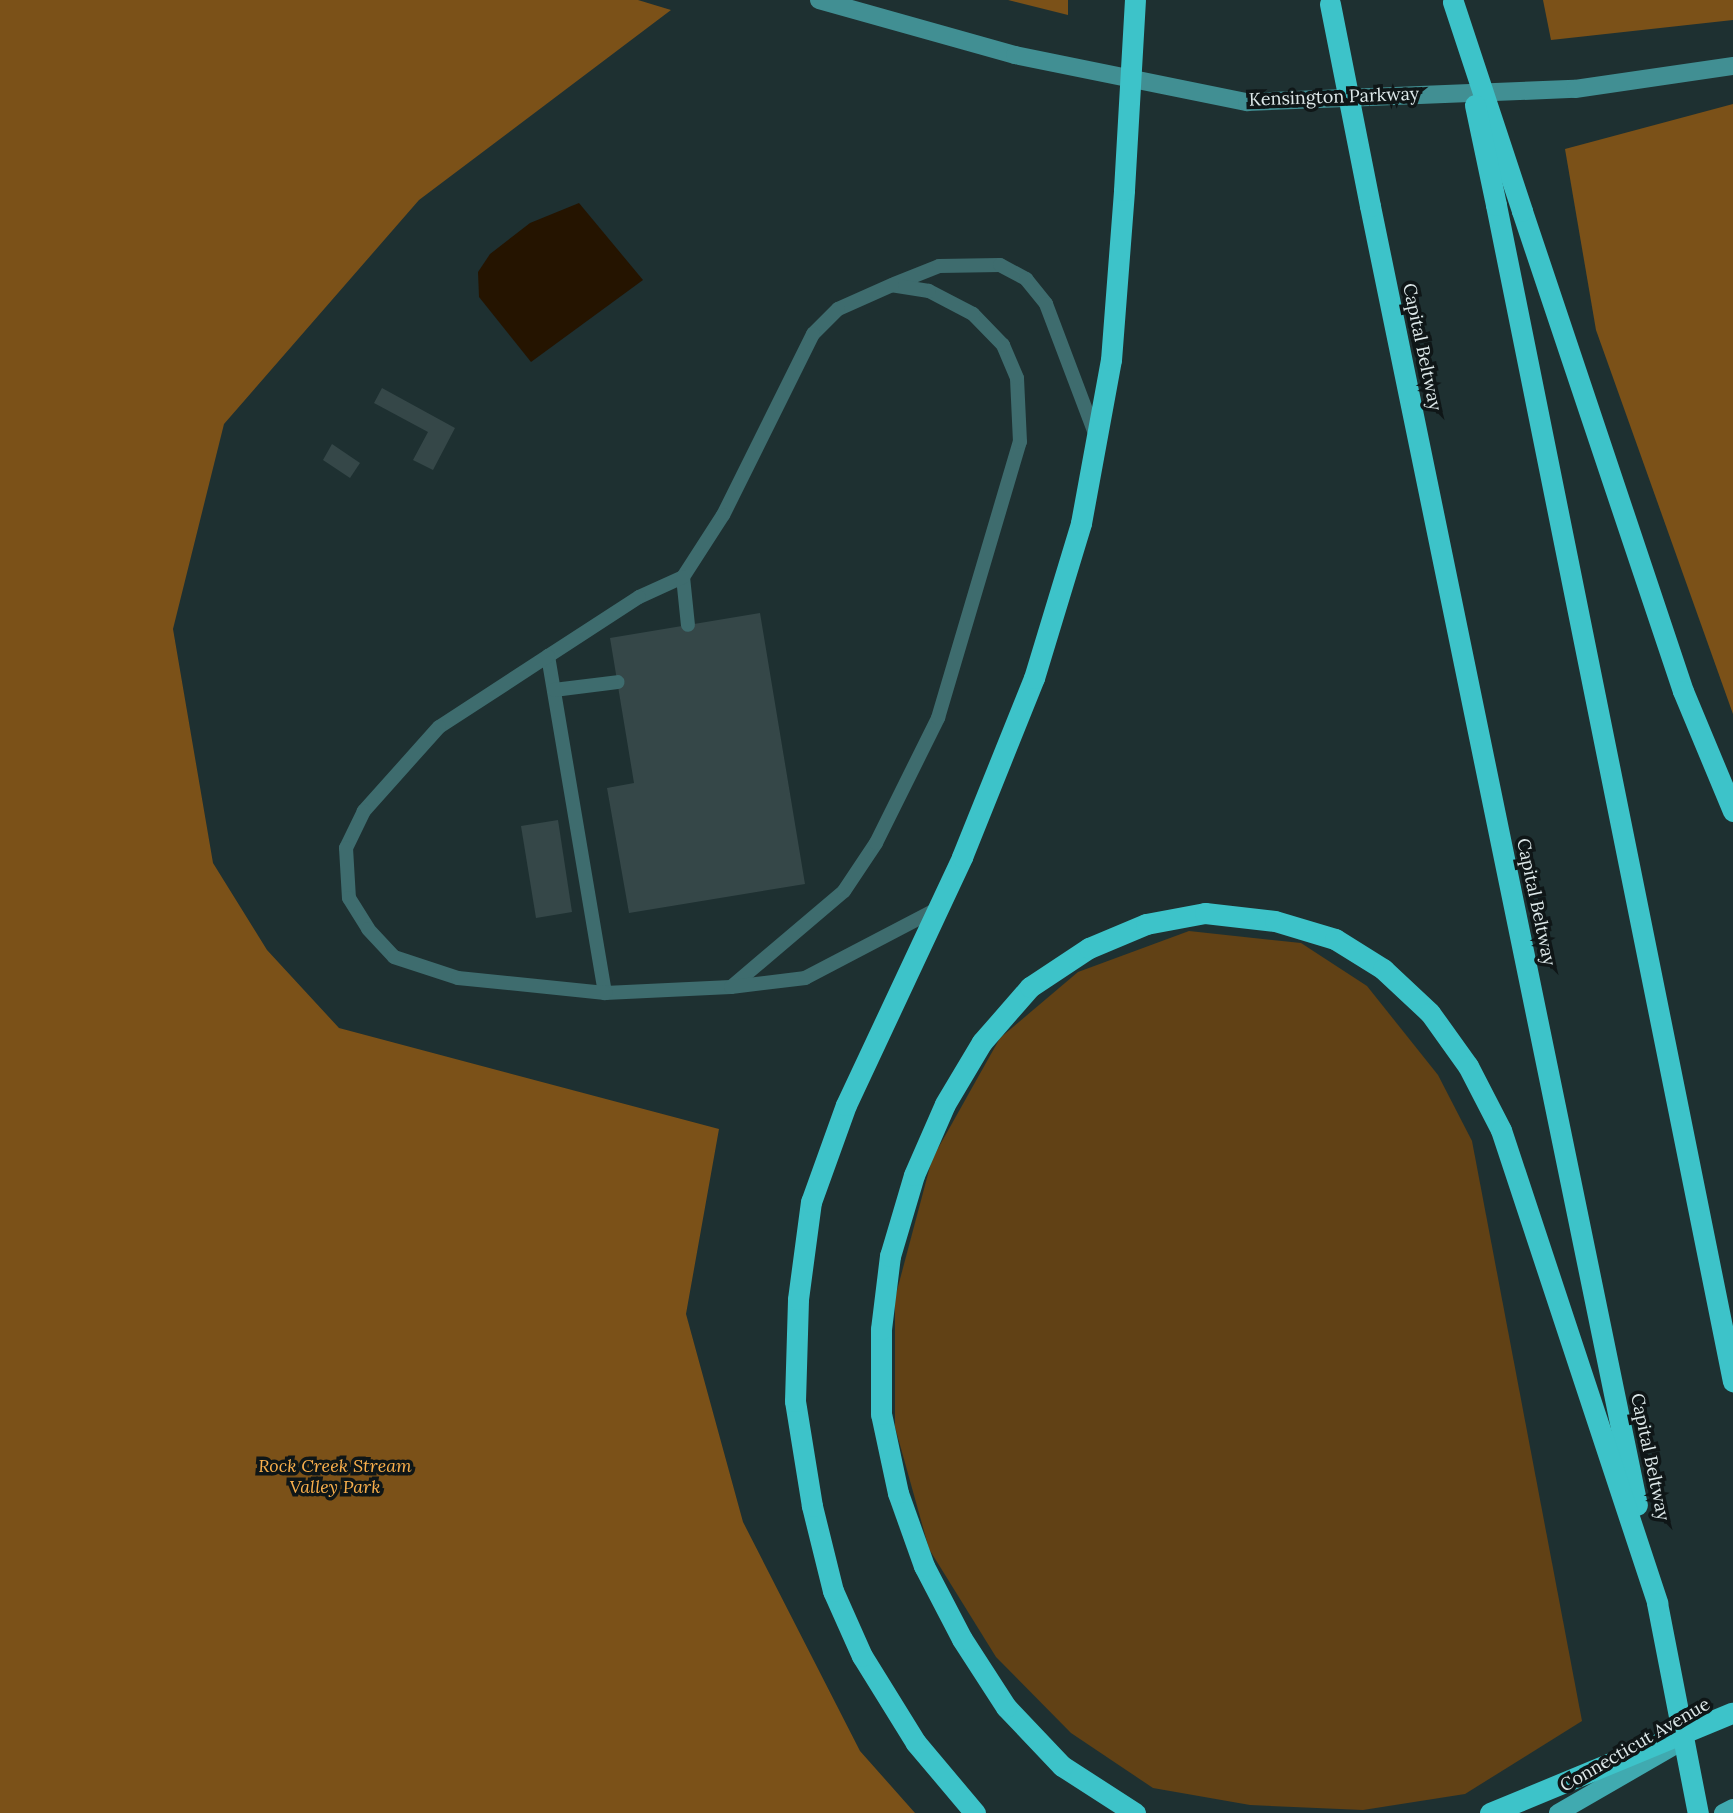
<!DOCTYPE html>
<html>
<head>
<meta charset="utf-8">
<style>
  body { margin:0 }
  #map { position:relative; width:1733px; height:1813px; overflow:hidden; background:#1e3031; font-family:Lora,serif }
  div>[style] { position:absolute }
  .green>* { inset:0; background:#614115 }
  .forest>* { inset:0; background:#7b5118 }
  .water>* { inset:0; background:#251400 }
  .building>* { inset:0; background:#354748 }
  .lane>* { height:14px; margin:-7px; padding:0 7px; transform-origin:7px; border-radius:7px; background:#3e6c6e }
  .secondary>* { height:18px; margin:-9px; padding:0 9px; transform-origin:9px; border-radius:9px; background:#418f93 }
  .primary>* { height:18px; margin:-9px; padding:0 9px; transform-origin:9px; border-radius:9px; background:#40aab0 }
  .highway>* { height:21px; margin:-10.5px; padding:0 10.5px; transform-origin:10.5px; border-radius:10.5px; background:#3dc3c9 }
  .highway-bridge>* { height:21px; margin:-10.5px; padding:0 10.5px; transform-origin:10.5px; border-radius:10.5px; background:#3dc3c9 }
  span { translate:-50% -50%; white-space:nowrap; text-align:center; line-height:1.15; -webkit-text-stroke:7px #0f1617; paint-order:stroke }
  .street-label { font-size:18px; color:#dee9ea }
  .park-label { font-size:18px; color:#f9af4c; font-style:italic }
</style>
</head>
<body>
<div id="map">
  <div class="green">
    <div style="clip-path:polygon(1189px 931px,1301px 943px,1367px 986px,1438px 1075px,1472px 1141px,1582px 1721px,1465px 1794px,1363px 1810px,1250px 1805px,1153px 1788px,1071px 1733px,996px 1657px,929px 1549px,895px 1427px,895px 1298px,932px 1159px,1000px 1038px,1078px 972px)"></div>
  </div>
  <div class="forest">
    <div style="clip-path:polygon(0 0,638px 0,671px 10px,419px 200px,224px 424px,173px 629px,213px 863px,267px 950px,339px 1028px,719px 1129px,686px 1314px,743px 1522px,860px 1751px,915px 1813px,0 1813px)"></div>
    <div style="clip-path:polygon(1008px 0,1068px 0,1068px 15px)"></div>
    <div style="clip-path:polygon(1543px 0,1733px 0,1733px 20px,1551px 40px)"></div>
    <div style="clip-path:polygon(1733px 104px,1733px 714px,1596px 330px,1565px 149px)"></div>
  </div>
  <div class="water">
    <div style="clip-path:polygon(579px 203px,643px 280px,531px 362px,479px 297px,478px 272px,490px 254px,530px 223px)"></div>
  </div>
  <div class="building">
    <div style="clip-path:polygon(382px 388px,455px 428px,433px 470px,413px 460px,428px 432px,374px 403px)"></div>
    <div style="clip-path:polygon(332px 444px,360px 463px,350px 478px,323px 460px)"></div>
    <div style="clip-path:polygon(760px 613px,805px 884px,629px 913px,607px 788px,634px 783px,610px 638px)"></div>
    <div style="clip-path:polygon(558px 820px,572px 912px,536px 918px,521px 826px)"></div>
  </div>
  <div class="lane">
    <div style="left:894px;top:284px;width:48px;rotate:-21.8deg"></div>
    <div style="left:939px;top:266px;width:61px;rotate:-0.9deg"></div>
    <div style="left:1000px;top:265px;width:30px;rotate:28deg"></div>
    <div style="left:1026px;top:279px;width:32px;rotate:51deg"></div>
    <div style="left:1046px;top:304px;width:141px;rotate:69.3deg"></div>
    <div style="left:683px;top:577px;width:48px;rotate:84.1deg"></div>
    <div style="left:548px;top:656px;width:342px;rotate:80.4deg"></div>
    <div style="left:605px;top:993px;width:126px;rotate:-2.7deg"></div>
    <div style="left:731px;top:987px;width:148px;rotate:-40.3deg"></div>
    <div style="left:844px;top:891px;width:58px;rotate:-56.3deg"></div>
    <div style="left:876px;top:843px;width:140px;rotate:-63.6deg"></div>
    <div style="left:938px;top:718px;width:288px;rotate:-73.5deg"></div>
    <div style="left:1020px;top:442px;width:64px;rotate:-92.7deg"></div>
    <div style="left:1017px;top:378px;width:36px;rotate:-113deg"></div>
    <div style="left:1003px;top:345px;width:43px;rotate:-134.1deg"></div>
    <div style="left:973px;top:314px;width:50px;rotate:-152.4deg"></div>
    <div style="left:929px;top:291px;width:37px;rotate:-171deg"></div>
    <div style="left:892px;top:285px;width:59px;rotate:156deg"></div>
    <div style="left:838px;top:309px;width:35px;rotate:135deg"></div>
    <div style="left:813px;top:334px;width:202px;rotate:116.4deg"></div>
    <div style="left:723px;top:515px;width:74px;rotate:122.8deg"></div>
    <div style="left:683px;top:577px;width:48px;rotate:155.6deg"></div>
    <div style="left:639px;top:597px;width:108px;rotate:147deg"></div>
    <div style="left:548px;top:656px;width:130px;rotate:146.9deg"></div>
    <div style="left:439px;top:727px;width:113px;rotate:131.8deg"></div>
    <div style="left:364px;top:811px;width:41px;rotate:115.9deg"></div>
    <div style="left:346px;top:848px;width:50px;rotate:86.6deg"></div>
    <div style="left:349px;top:898px;width:36px;rotate:58deg"></div>
    <div style="left:368px;top:929px;width:38px;rotate:47deg"></div>
    <div style="left:394px;top:957px;width:67px;rotate:18.2deg"></div>
    <div style="left:458px;top:978px;width:148px;rotate:5.8deg"></div>
    <div style="left:554px;top:690px;width:64px;rotate:-7.1deg"></div>
    <div style="left:731px;top:987px;width:75px;rotate:-6.9deg"></div>
    <div style="left:805px;top:978px;width:147px;rotate:-27.6deg"></div>
  </div>
  <div class="secondary">
    <div style="left:819px;top:0;width:204px;rotate:15.7deg"></div>
    <div style="left:1015px;top:55px;width:237px;rotate:11.5deg"></div>
    <div style="left:1247px;top:102px;width:328px;rotate:-2.3deg"></div>
    <div style="left:1575px;top:89px;width:160px;rotate:-8.3deg"></div>
  </div>
  <div class="primary">
    <div style="left:1558px;top:1813px;width:142px;rotate:-30deg"></div>
    <div style="left:1723px;top:1813px;width:11px;rotate:-27deg"></div>
  </div>
  <div class="highway">
    <div style="left:1496px;top:205px;width:1200px;rotate:78.61deg"></div>
    <div style="left:1370px;top:206px;width:1326px;rotate:78.39deg"></div>
    <div style="left:1522px;top:211px;width:506px;rotate:71.46deg"></div>
    <div style="left:1683px;top:691px;width:130px;rotate:67.4deg"></div>
    <div style="left:975px;top:1813px;width:92px;rotate:-130.1deg"></div>
    <div style="left:916px;top:1743px;width:102px;rotate:-121.8deg"></div>
    <div style="left:862px;top:1656px;width:71px;rotate:-114deg"></div>
    <div style="left:833px;top:1591px;width:88px;rotate:-103.9deg"></div>
    <div style="left:812px;top:1506px;width:106px;rotate:-99.2deg"></div>
    <div style="left:795px;top:1401px;width:102px;rotate:-88.3deg"></div>
    <div style="left:798px;top:1299px;width:98px;rotate:-82.4deg"></div>
    <div style="left:811px;top:1202px;width:103px;rotate:-70.2deg"></div>
    <div style="left:846px;top:1105px;width:274px;rotate:-64.9deg"></div>
    <div style="left:962px;top:857px;width:193px;rotate:-68.1deg"></div>
    <div style="left:1034px;top:678px;width:162px;rotate:-73.1deg"></div>
    <div style="left:1081px;top:523px;width:166px;rotate:-79.6deg"></div>
    <div style="left:1111px;top:360px;width:170px;rotate:-85.6deg"></div>
    <div style="left:1135px;top:1813px;width:87px;rotate:-147.2deg"></div>
    <div style="left:1062px;top:1766px;width:81px;rotate:-133.5deg"></div>
    <div style="left:1006px;top:1707px;width:81px;rotate:-122.9deg"></div>
    <div style="left:962px;top:1639px;width:82px;rotate:-117.5deg"></div>
    <div style="left:924px;top:1566px;width:77px;rotate:-109.6deg"></div>
    <div style="left:898px;top:1493px;width:81px;rotate:-102.1deg"></div>
    <div style="left:881px;top:1414px;width:85px;rotate:-90deg"></div>
    <div style="left:881px;top:1329px;width:74px;rotate:-83deg"></div>
    <div style="left:890px;top:1256px;width:84px;rotate:-73.5deg"></div>
    <div style="left:914px;top:1175px;width:77px;rotate:-66.4deg"></div>
    <div style="left:945px;top:1104px;width:72px;rotate:-59.2deg"></div>
    <div style="left:982px;top:1042px;width:73px;rotate:-48.9deg"></div>
    <div style="left:1030px;top:987px;width:71px;rotate:-33.5deg"></div>
    <div style="left:1089px;top:948px;width:62px;rotate:-22.8deg"></div>
    <div style="left:1146px;top:924px;width:60px;rotate:-10.6deg"></div>
    <div style="left:1205px;top:913px;width:70px;rotate:6.5deg"></div>
    <div style="left:1275px;top:921px;width:63px;rotate:16.7deg"></div>
    <div style="left:1335px;top:939px;width:57px;rotate:32deg"></div>
    <div style="left:1383px;top:969px;width:64px;rotate:43.1deg"></div>
    <div style="left:1430px;top:1013px;width:65px;rotate:54.4deg"></div>
    <div style="left:1468px;top:1066px;width:72px;rotate:62.7deg"></div>
    <div style="left:1501px;top:1130px;width:498px;rotate:71.7deg"></div>
    <div style="left:1490px;top:1813px;width:262px;rotate:-22.5deg"></div>
  </div>
  <div class="highway-bridge">
    <div style="left:1453px;top:2px;width:220px;rotate:71.7deg"></div>
    <div style="left:1330px;top:4px;width:206px;rotate:78.8deg"></div>
    <div style="left:1475px;top:105px;width:102px;rotate:78.1deg"></div>
    <div style="left:1124px;top:190px;width:190px;rotate:-86.7deg"></div>
    <div style="left:1657px;top:1603px;width:214px;rotate:79deg"></div>
  </div>
  <div class="street-label">
    <span style="left:1334px;top:97px;rotate:-2deg">Kensington Parkway</span>
    <span style="left:1422px;top:347px;rotate:78deg">Capital Beltway</span>
    <span style="left:1536px;top:902px;rotate:78deg">Capital Beltway</span>
    <span style="left:1650px;top:1457px;rotate:78deg">Capital Beltway</span>
    <span style="left:1635px;top:1745px;rotate:-30deg">Connecticut Avenue</span>
  </div>
  <div class="park-label">
    <span style="left:335px;top:1477px">Rock Creek Stream<br>Valley Park</span>
  </div>
</div>
</body>
</html>
